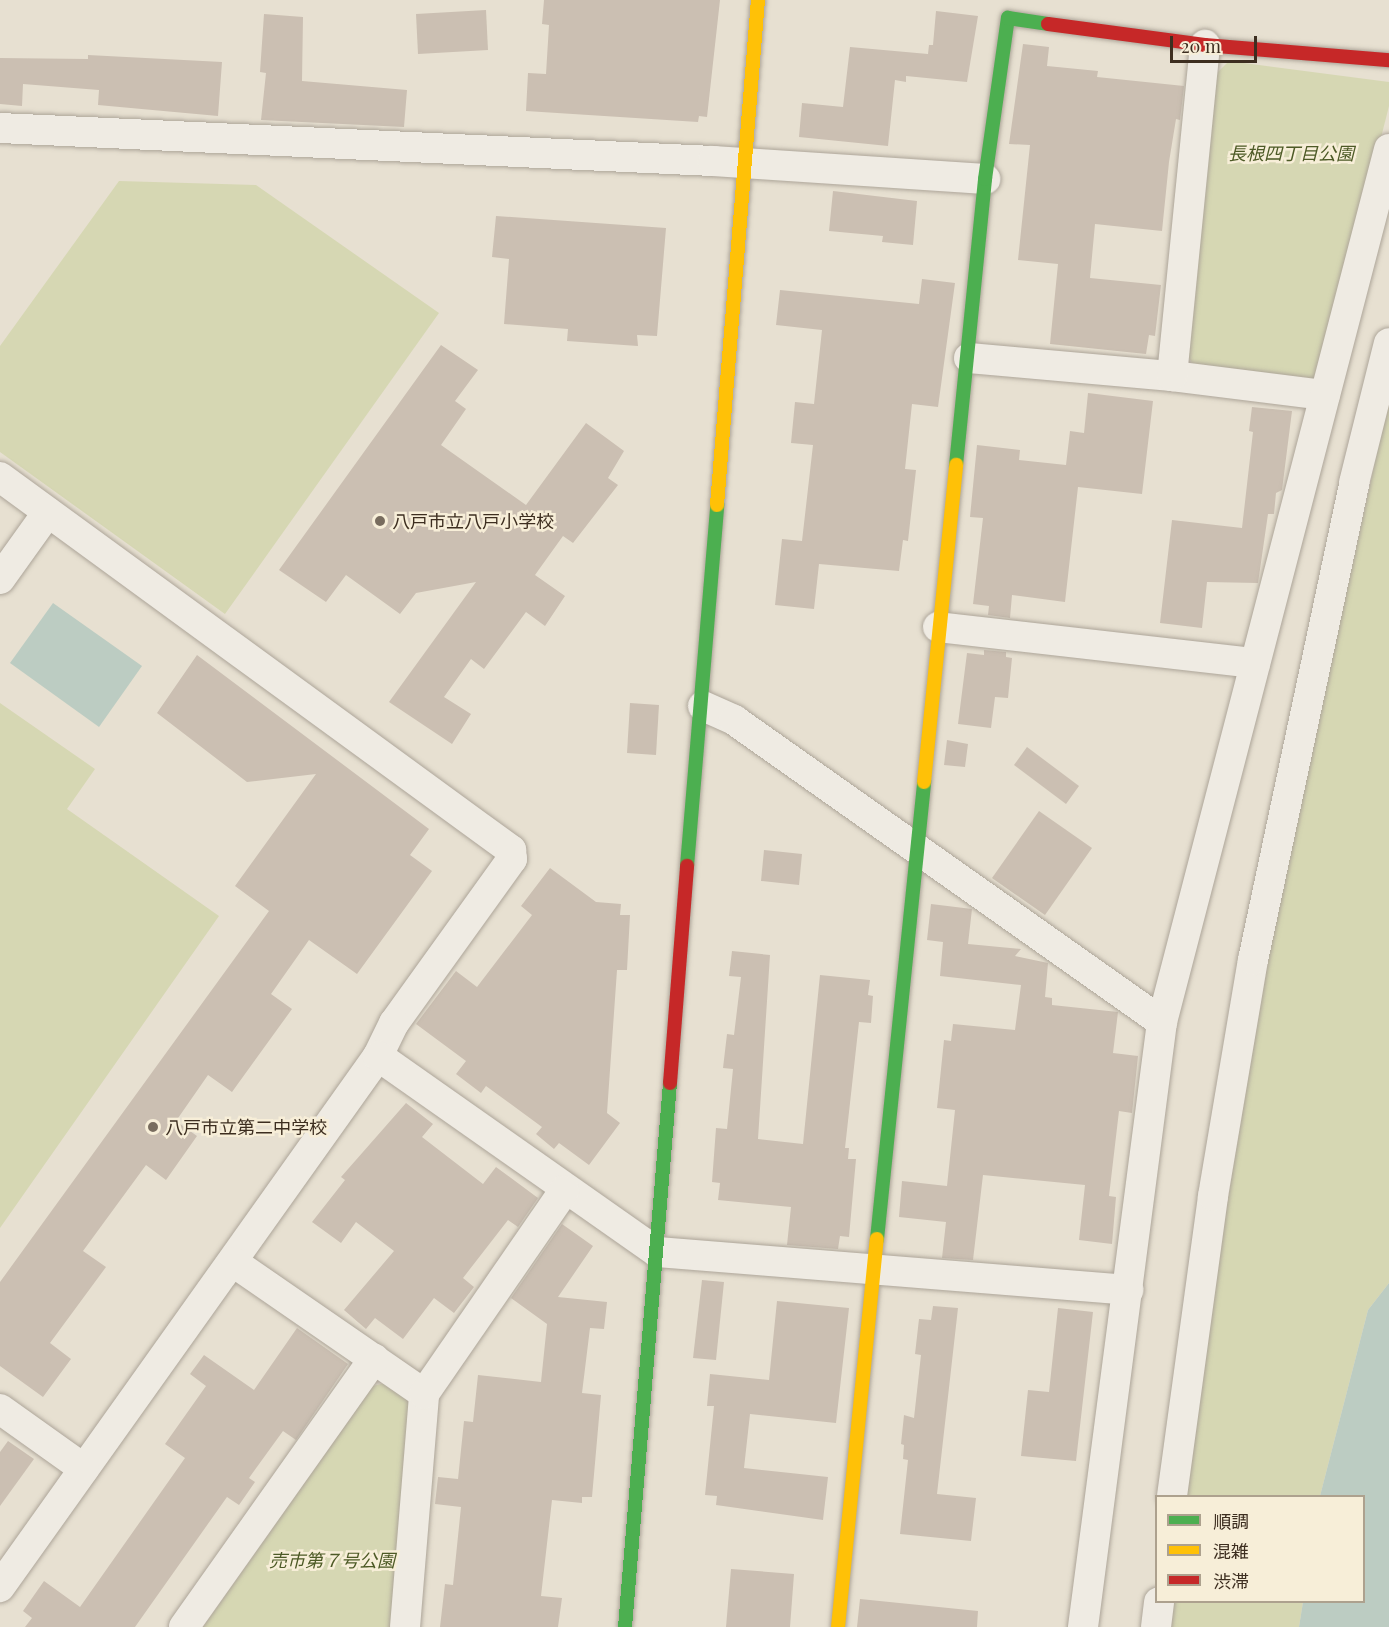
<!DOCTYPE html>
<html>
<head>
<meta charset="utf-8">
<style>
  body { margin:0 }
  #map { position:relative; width:1389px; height:1627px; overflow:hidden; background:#e7e0d1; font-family:"Playfair Display","Noto Sans JP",serif }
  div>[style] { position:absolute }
  .green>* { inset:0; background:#d6d7b3 }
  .water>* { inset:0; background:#bcccc2 }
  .building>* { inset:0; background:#cbbfb2 }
  .roads { filter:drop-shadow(0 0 2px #ada599) drop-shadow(0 0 2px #ada599) }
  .street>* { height:30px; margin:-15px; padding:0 15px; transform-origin:15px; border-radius:15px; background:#efebe3 }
  .fast>* { height:14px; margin:-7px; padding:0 7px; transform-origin:7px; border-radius:7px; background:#4caf50 }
  .slow>* { height:14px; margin:-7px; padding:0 7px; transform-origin:7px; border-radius:7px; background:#ffc107 }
  .jam>* { height:14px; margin:-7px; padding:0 7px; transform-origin:7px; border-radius:7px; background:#c62828 }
  .dots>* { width:16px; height:16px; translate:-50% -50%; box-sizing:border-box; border:3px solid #f7eed8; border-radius:50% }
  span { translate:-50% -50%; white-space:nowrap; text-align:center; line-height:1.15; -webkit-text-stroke:5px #f7eed8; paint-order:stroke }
  .park-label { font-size:18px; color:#4d5a26; font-style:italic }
  .poi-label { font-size:18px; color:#3d2e20 }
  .left { translate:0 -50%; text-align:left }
  .legend { position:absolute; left:1155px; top:1495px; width:210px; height:108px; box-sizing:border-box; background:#f7eed8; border:2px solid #ada18e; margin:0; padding:8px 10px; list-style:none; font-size:18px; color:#3d2e20 }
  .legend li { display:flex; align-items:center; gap:12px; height:30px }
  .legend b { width:30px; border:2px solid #ada18e }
  .scale { position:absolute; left:1170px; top:36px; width:87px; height:27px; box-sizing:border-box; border:3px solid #3d2e20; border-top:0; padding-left:8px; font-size:18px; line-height:21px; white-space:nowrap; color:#3d2e20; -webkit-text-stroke:4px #f7eed8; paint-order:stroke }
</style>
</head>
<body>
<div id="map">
  <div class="green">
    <div style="clip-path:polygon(1229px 61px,1389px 82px,1389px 106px,1322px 372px,1308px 383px,1196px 369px,1187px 355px,1216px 74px)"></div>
    <div style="clip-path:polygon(119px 181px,256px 185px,439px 313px,225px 614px,0 452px,0 346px)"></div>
    <div style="clip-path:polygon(1389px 399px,1389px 1283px,1368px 1310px,1320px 1496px,1182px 1496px,1252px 1045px,1280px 894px)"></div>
    <div style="clip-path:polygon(0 703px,95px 769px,67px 809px,219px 916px,0 1228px)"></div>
    <div style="clip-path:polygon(389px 1382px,404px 1394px,412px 1408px,394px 1627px,203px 1627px,373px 1386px)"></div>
    <div style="clip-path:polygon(1170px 1602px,1303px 1602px,1299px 1627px,1167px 1627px)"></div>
  </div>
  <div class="water">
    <div style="clip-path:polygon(53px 603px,142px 666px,99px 727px,10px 663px)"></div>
    <div style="clip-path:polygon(1389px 1283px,1389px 1627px,1299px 1627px,1303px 1602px,1364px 1602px,1364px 1496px,1320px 1496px,1368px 1310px)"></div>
  </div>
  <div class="building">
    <div style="clip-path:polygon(544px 0,720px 0,707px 117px,699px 116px,698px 122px,526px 111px,528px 73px,546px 74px,549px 25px,542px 24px)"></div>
    <div style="clip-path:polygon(486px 10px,488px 50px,418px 54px,416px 14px)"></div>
    <div style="clip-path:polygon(936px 11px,978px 16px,967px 82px,906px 76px,906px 82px,895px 80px,888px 146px,799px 137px,802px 103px,843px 107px,850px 47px,928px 54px,929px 45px,933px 45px)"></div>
    <div style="clip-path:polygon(264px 14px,303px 17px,302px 81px,407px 90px,404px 127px,261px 120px,266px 73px,260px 72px)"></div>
    <div style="clip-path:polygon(1023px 44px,1049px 47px,1047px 66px,1098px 71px,1097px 77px,1184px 86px,1180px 120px,1176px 119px,1169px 162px,1162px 231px,1095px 224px,1090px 278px,1161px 285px,1155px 336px,1149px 335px,1146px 354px,1050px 344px,1058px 264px,1018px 260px,1030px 145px,1009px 144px)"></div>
    <div style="clip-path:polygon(88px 55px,222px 62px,218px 116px,98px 105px,99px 90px,23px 84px,22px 106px,0 104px,0 58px,88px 59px)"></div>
    <div style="clip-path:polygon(833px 191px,917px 201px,913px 245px,882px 242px,883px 236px,829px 231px)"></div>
    <div style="clip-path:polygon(496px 216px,666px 228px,657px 336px,637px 335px,638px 346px,567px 341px,568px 329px,504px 324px,509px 259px,492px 257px)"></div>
    <div style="clip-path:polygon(922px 279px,955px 283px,938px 407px,912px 404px,905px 469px,916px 470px,908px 541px,903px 540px,899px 571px,819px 564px,814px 609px,775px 605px,782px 539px,802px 541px,813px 445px,791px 443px,795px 402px,814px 404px,822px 330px,776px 325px,780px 290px,919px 304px)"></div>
    <div style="clip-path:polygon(441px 345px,478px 370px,455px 401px,466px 409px,441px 445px,526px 505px,586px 423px,624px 451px,608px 478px,618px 485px,573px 543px,563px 536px,535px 575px,565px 596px,545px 626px,526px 612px,484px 669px,471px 659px,444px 697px,471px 714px,452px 744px,389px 702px,476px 582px,416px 593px,400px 614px,346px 575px,326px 602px,279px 570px)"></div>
    <div style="clip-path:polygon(1088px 393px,1153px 401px,1142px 494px,1078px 487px,1065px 602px,1012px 595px,1010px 618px,988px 615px,989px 606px,973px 604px,983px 518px,970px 517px,977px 445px,1020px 450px,1019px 460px,1066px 465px,1070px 431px,1084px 433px)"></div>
    <div style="clip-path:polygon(1252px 407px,1292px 411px,1282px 490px,1276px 493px,1274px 514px,1268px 514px,1258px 583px,1207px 582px,1202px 628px,1160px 623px,1172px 520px,1242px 528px,1253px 432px,1249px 431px)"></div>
    <div style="clip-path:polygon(984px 650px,1006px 652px,1006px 657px,1012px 658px,1008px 698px,995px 697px,991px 728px,958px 724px,967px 653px,984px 655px)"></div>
    <div style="clip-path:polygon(197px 655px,429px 829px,410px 855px,432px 871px,357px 974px,309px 940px,271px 994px,292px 1009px,232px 1092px,208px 1075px,176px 1121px,197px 1136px,166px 1180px,146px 1165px,83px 1251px,106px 1267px,50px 1343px,71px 1359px,43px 1397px,0 1366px,0 1282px,269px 911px,235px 886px,316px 774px,247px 782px,157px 713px)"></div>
    <div style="clip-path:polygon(630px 703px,659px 705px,656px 755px,627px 753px)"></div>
    <div style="clip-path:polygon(947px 740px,968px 744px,965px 767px,944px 765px)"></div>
    <div style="clip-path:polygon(1027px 747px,1079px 786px,1066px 804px,1014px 765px)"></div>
    <div style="clip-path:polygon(1039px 811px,1092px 848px,1045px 915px,992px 878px)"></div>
    <div style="clip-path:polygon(764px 850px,802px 854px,799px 885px,761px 881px)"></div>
    <div style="clip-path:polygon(550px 868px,596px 902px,621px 904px,620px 915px,630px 915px,627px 970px,617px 970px,607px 1113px,620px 1123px,589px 1165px,559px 1143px,554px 1149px,536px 1134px,542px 1127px,486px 1086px,481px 1093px,456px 1074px,466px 1061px,416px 1024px,456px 971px,477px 987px,532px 915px,521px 906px)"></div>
    <div style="clip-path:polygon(931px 904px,972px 909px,968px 944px,1021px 949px,1015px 956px,1048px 963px,1045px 997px,1052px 998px,1052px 1005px,1118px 1012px,1113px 1053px,1138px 1056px,1132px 1113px,1119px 1111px,1109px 1196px,1116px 1197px,1112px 1244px,1079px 1240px,1085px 1185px,983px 1175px,973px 1260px,942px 1258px,946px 1222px,899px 1217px,902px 1181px,947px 1186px,955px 1110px,937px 1108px,944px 1040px,951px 1041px,953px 1024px,1015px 1030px,1021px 985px,940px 976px,943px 942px,927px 940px)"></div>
    <div style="clip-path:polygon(732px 951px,770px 955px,758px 1139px,803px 1144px,820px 975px,870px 980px,868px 995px,873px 996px,871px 1023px,859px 1022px,845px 1148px,849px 1148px,848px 1159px,856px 1159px,849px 1237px,840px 1236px,838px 1249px,787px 1245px,791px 1207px,718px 1200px,720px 1183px,712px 1182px,716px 1128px,727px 1129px,733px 1069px,723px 1068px,727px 1034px,734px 1035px,741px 977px,729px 976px)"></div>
    <div style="clip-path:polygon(406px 1103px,433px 1124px,422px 1137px,483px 1184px,496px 1167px,538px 1198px,518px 1227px,508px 1220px,463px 1278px,474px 1287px,454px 1313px,434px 1298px,403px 1339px,375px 1318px,366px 1329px,344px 1310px,394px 1251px,356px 1222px,341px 1243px,312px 1222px,345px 1180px,341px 1177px)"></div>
    <div style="clip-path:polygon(562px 1224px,593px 1246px,558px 1297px,607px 1302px,604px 1329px,590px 1328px,582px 1393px,601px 1395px,592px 1497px,582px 1497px,582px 1503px,552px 1500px,541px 1596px,562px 1598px,558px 1627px,440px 1627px,445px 1584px,453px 1585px,461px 1507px,435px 1504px,438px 1477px,458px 1479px,464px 1421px,473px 1422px,478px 1375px,541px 1382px,547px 1324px,511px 1298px)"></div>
    <div style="clip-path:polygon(702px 1280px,724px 1282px,716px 1360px,693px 1358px)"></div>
    <div style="clip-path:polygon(777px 1301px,849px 1308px,836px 1423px,750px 1414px,744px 1468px,828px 1477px,823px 1520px,716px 1505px,717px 1496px,705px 1495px,714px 1406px,707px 1406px,710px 1374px,769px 1380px)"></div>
    <div style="clip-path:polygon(933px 1306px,958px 1308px,937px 1494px,976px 1498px,971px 1541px,900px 1534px,908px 1460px,903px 1459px,904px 1445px,901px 1444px,904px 1415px,914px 1418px,921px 1355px,915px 1354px,919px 1319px,931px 1320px)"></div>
    <div style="clip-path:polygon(1058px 1308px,1093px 1312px,1076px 1461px,1021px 1456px,1028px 1390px,1049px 1392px)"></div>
    <div style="clip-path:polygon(297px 1328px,348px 1364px,296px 1440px,283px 1431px,249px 1478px,255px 1482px,239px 1505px,227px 1497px,135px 1627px,25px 1627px,32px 1618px,23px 1611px,44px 1581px,80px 1607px,185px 1458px,165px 1444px,206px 1386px,190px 1374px,204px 1355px,254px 1390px)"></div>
    <div style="clip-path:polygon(8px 1441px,34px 1459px,0 1506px,0 1452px)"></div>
    <div style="clip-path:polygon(731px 1569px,794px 1574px,790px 1627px,726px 1627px)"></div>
    <div style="clip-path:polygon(860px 1599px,978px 1611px,977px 1627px,857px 1627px)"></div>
  </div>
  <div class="roads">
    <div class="street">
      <div style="left:0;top:128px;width:714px;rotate:2.65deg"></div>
      <div style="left:713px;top:161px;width:273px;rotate:3.8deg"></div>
      <div style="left:969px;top:358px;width:204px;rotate:5.1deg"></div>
      <div style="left:1172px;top:376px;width:154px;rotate:7.1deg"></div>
      <div style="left:1172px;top:376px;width:333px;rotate:-84.3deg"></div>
      <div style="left:0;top:477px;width:633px;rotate:36.13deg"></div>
      <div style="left:511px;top:850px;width:9px;rotate:84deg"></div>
      <div style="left:512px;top:859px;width:202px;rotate:125.7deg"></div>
      <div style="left:394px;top:1023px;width:37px;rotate:116deg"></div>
      <div style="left:378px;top:1056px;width:652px;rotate:125.45deg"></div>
      <div style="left:0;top:579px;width:82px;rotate:-54.4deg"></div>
      <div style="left:938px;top:627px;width:319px;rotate:6.5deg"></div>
      <div style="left:703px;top:706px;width:34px;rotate:24deg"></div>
      <div style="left:734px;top:720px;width:524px;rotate:35.21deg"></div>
      <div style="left:378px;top:1056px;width:341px;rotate:35.1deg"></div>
      <div style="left:657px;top:1252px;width:473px;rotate:4.6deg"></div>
      <div style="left:233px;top:1262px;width:232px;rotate:34.6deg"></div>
      <div style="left:0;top:1409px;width:103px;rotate:35.5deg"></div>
      <div style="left:1172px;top:1496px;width:303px;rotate:-82.2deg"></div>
      <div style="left:1213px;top:1196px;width:239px;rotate:-80.4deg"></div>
      <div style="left:1253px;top:960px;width:488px;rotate:-78deg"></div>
      <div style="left:1354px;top:483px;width:144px;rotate:-76deg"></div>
      <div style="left:184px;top:1627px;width:329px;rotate:-54.7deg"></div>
      <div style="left:405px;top:1627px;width:234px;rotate:-85.3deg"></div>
      <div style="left:424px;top:1394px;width:247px;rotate:-55.4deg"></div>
      <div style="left:1083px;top:1627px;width:610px;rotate:-82.56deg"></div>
      <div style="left:1162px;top:1022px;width:902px;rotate:-75.42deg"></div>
      <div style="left:1156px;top:1627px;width:25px;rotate:-83deg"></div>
    </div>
    <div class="fast">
      <div style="left:956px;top:465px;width:287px;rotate:-84.2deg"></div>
      <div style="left:985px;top:179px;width:163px;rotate:-81.9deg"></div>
      <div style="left:1008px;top:18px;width:40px;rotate:8.5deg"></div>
      <div style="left:687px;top:866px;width:362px;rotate:-85.2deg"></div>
      <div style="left:877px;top:1239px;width:459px;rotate:-84.1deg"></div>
      <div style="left:625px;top:1627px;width:546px;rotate:-85.27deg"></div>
    </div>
    <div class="slow">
      <div style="left:717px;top:505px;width:507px;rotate:-85.36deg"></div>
      <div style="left:924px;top:782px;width:319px;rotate:-84.2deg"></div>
      <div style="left:838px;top:1627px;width:390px;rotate:-84.3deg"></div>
    </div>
    <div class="jam">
      <div style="left:1048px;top:24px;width:158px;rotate:7.6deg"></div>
      <div style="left:1205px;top:45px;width:185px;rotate:4.7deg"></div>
      <div style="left:670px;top:1083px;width:218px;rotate:-85.5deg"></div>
    </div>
  </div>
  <div class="dots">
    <div style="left:380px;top:521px;background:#786c5e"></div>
    <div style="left:153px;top:1127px;background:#786c5e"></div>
  </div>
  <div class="park-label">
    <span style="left:1291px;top:153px">長根四丁目公園</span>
    <span style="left:332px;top:1560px">売市第７号公園</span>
  </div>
  <div class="poi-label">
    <span class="left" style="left:392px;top:521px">八戸市立八戸小学校</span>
    <span class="left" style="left:165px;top:1127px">八戸市立第二中学校</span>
  </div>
  <ul class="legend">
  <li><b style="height:8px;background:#4caf50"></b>順調</li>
  <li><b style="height:8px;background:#ffc107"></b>混雑</li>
  <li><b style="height:8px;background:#c62828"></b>渋滞</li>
  </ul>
  <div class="scale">20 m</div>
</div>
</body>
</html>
